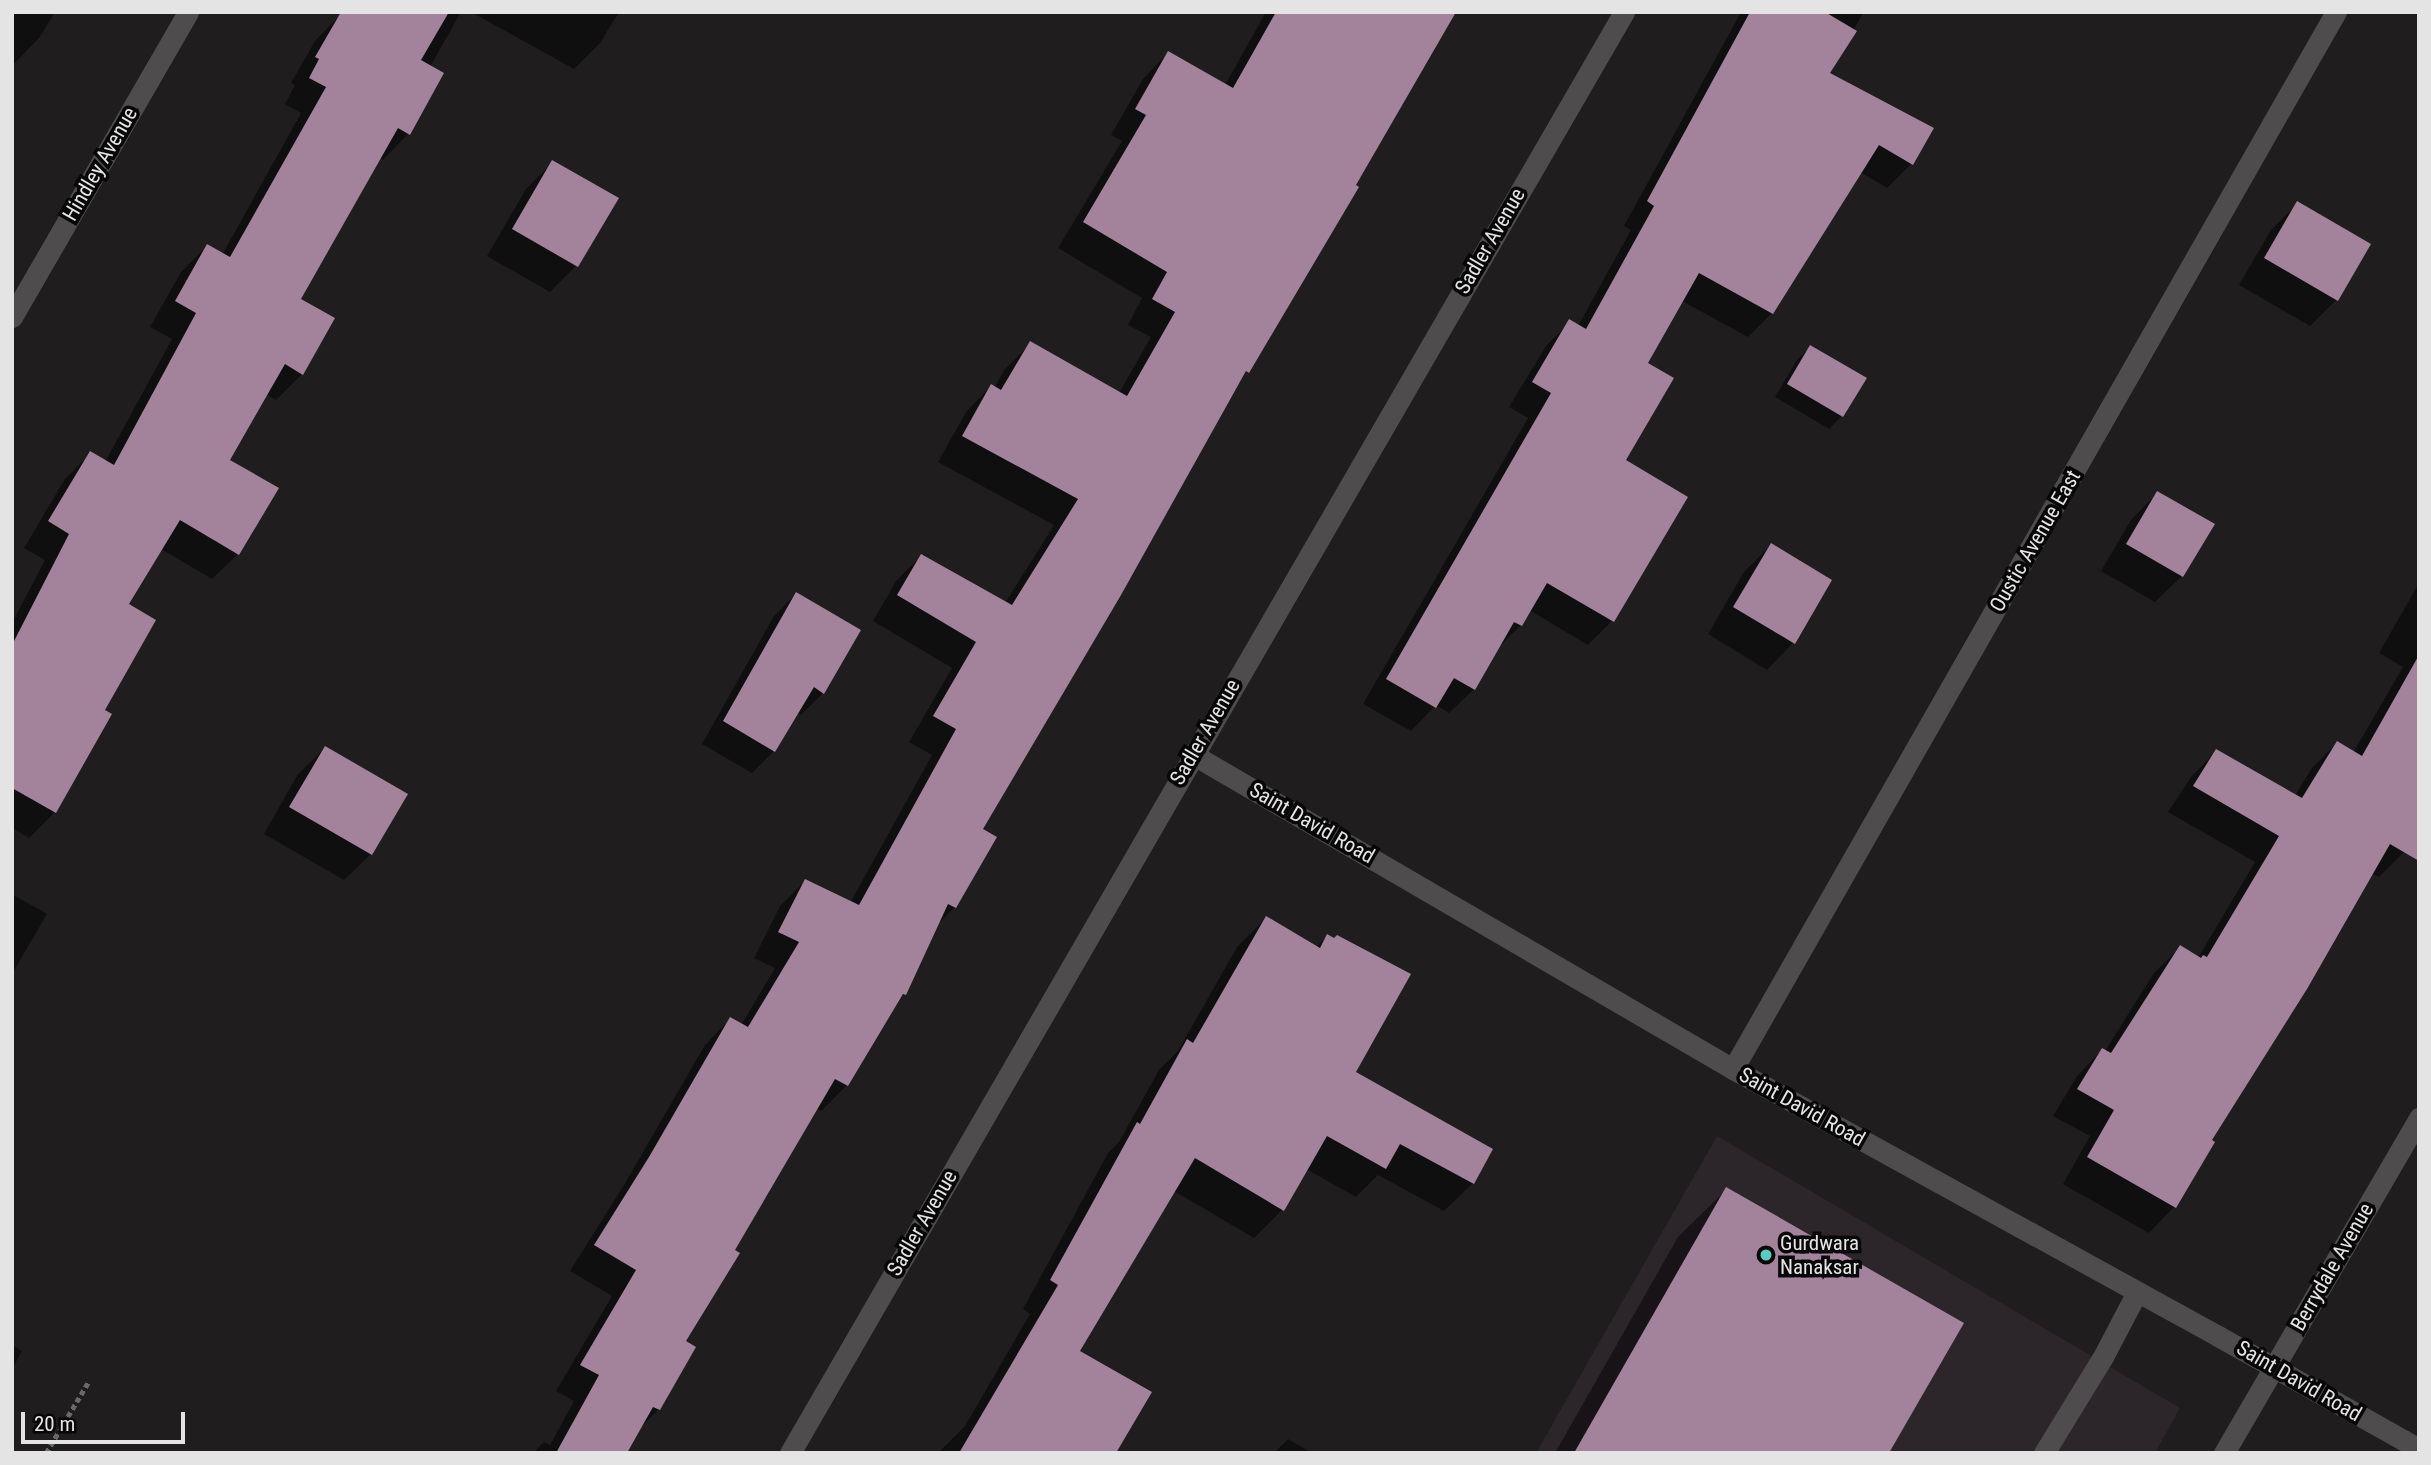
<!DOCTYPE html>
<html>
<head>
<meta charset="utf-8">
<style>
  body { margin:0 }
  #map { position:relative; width:2431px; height:1465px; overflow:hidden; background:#1f1d1e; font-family:"Roboto Condensed",sans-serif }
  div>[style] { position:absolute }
  .built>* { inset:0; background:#2c252a }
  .shadow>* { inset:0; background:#0007 }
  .building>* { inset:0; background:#a3839c }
  .path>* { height:4.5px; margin-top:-2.25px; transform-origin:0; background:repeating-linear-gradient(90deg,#6a696a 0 5px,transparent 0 8.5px) }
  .lane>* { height:21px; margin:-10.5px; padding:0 10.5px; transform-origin:10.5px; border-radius:10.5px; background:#4f4c4e }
  .street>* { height:21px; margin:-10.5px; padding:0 10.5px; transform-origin:10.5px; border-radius:10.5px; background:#4f4c4e }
  .dots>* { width:19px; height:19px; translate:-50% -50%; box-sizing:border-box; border:4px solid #080708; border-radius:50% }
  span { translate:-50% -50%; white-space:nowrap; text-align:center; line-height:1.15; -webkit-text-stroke:7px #080708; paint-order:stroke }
  .street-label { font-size:21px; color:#e5e4e5 }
  .poi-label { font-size:21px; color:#e5e4e5 }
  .left { translate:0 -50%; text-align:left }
  .frame { position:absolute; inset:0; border:14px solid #e5e4e5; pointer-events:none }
  .scale { position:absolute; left:21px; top:1412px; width:164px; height:32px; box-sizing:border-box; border:4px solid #e5e4e5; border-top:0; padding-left:9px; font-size:21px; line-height:24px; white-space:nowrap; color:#e5e4e5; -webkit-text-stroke:5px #080708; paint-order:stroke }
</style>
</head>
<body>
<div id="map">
  <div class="built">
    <div style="clip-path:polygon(1717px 1136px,2180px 1408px,2155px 1453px,1536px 1453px)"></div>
  </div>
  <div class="shadow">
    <div style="clip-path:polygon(12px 12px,55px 12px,40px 37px,14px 64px)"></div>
    <div style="clip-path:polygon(343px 12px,461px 12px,430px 67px,442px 74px,408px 134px,383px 160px,379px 158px,298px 299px,302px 374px,276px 400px,266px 394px,228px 460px,238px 554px,212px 579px,161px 549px,127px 605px,102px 710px,110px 715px,55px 812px,29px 838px,12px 828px,12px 623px,45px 560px,24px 548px,65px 479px,91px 453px,105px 462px,172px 339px,150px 327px,181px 272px,207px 246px,222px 255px,301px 113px,285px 104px,295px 85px,291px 83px,315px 41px)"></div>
    <div style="clip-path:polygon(471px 12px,619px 12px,600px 43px,574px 69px)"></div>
    <div style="clip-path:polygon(1266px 12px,1454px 12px,981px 830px,955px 907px,937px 925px,905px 994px,895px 1003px,847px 1085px,821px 1111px,816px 1108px,732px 1250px,683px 1341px,659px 1409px,638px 1430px,625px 1453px,533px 1453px,544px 1442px,550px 1445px,574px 1401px,556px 1391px,612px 1296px,570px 1271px,624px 1185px,705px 1045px,730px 1019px,741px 1025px,775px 968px,754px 958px,780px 906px,805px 881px,850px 903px,932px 755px,909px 742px,952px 668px,873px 621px,896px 581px,921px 556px,1005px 603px,1054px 525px,938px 462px,966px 412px,991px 386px,994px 388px,1005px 369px,1031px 343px,1119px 393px,1151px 337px,1128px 325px,1142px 298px,1058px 248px,1122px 141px,1111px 135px,1143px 79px,1168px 53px,1225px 85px)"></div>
    <div style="clip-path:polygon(1741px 12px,1864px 12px,1828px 73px,1931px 129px,1911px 164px,1887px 188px,1860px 172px,1772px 313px,1748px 337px,1682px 301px,1646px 364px,1624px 460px,1612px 621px,1588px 645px,1529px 610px,1521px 625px,1497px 649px,1474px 689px,1449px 713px,1436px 705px,1411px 731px,1363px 704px,1528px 418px,1509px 407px,1546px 346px,1570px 322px,1578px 326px,1631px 230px,1624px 226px)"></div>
    <div style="clip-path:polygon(552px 163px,576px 266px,550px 292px,487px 256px,526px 189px)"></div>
    <div style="clip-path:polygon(2297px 204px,2337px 299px,2310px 326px,2239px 285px,2271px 230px)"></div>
    <div style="clip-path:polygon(1810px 347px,1842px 416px,1829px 429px,1775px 397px,1797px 360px)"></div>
    <div style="clip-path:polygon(2157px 493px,2182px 576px,2155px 602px,2101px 571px,2131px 520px)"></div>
    <div style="clip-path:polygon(1771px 545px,1830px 580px,1793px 643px,1767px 670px,1708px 634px,1744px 572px)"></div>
    <div style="clip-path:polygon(2419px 583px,2419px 828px,2404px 852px,2379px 877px,2371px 873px,2210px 1140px,2213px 1142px,2174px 1207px,2149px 1233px,2063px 1184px,2090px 1136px,2053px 1116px,2077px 1076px,2102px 1050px,2105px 1051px,2154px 973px,2180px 948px,2198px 958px,2255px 862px,2168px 812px,2191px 777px,2216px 751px,2295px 796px,2311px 769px,2337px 743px,2353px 753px,2403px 667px,2379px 653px)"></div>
    <div style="clip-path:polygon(796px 594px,823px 693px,801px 715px,797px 712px,774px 751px,752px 773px,702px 744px,774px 616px)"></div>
    <div style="clip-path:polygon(325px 748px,371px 854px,344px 880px,264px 834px,298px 774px)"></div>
    <div style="clip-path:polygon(12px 894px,47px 914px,12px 974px)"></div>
    <div style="clip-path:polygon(1266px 918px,1316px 948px,1327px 936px,1354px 1073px,1473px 1183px,1444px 1211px,1378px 1175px,1356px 1197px,1306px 1169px,1282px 1210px,1254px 1238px,1174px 1191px,1077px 1352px,1114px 1453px,938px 1453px,965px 1426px,1030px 1314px,1023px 1309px,1108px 1153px,1119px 1142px,1159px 1070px,1178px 1051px,1237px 947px)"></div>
    <div style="clip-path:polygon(1727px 1189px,1887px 1453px,1555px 1453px,1678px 1237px)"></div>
    <div style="clip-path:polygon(12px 1345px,22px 1351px,12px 1369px)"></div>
    <div style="clip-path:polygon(1288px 1439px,1312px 1453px,1274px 1453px)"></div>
  </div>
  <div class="building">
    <div style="clip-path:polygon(341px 12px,449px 12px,421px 60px,444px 73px,410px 135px,398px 128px,301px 299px,335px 318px,303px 375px,285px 364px,230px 460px,279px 488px,239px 555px,180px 520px,129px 604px,156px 620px,105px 710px,112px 714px,56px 813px,12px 788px,12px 645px,69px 534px,48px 521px,90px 451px,114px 465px,196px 313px,175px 301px,207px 244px,230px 257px,326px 87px,309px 78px,319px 59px,315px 57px)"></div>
    <div style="clip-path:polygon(1276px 12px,1456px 12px,1356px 185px,1359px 187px,1249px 373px,1246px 371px,1121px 595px,983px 829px,997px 837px,956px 908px,948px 904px,906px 995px,903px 994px,848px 1086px,835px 1079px,735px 1250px,740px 1253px,686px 1341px,696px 1347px,660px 1410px,653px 1407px,627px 1453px,556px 1453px,599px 1375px,580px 1365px,636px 1270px,594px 1245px,649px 1157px,730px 1017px,748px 1027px,799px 942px,778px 932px,805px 879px,859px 905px,956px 729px,933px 716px,976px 642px,897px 595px,921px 554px,1012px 605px,1078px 499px,962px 436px,991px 384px,1001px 390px,1030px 341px,1127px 396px,1175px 312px,1152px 299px,1167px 272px,1083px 222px,1146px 115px,1135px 109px,1168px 51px,1233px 88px)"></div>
    <div style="clip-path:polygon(1750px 12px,1825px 12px,1857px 31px,1830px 73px,1934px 128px,1913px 165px,1879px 145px,1773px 314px,1699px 273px,1648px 363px,1674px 378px,1626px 460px,1688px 497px,1614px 622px,1547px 583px,1522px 626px,1514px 622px,1475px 690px,1454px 678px,1436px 708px,1386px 679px,1551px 393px,1532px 382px,1569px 319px,1586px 329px,1654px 206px,1647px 201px)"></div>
    <div style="clip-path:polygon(552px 160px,619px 198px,578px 267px,512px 229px)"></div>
    <div style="clip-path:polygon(2297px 201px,2371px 244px,2338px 301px,2264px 258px)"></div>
    <div style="clip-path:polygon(1810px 345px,1867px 378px,1843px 417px,1787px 384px)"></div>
    <div style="clip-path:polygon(2157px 491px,2215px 524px,2183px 577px,2126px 544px)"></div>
    <div style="clip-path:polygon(1771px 543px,1832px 580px,1795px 644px,1733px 607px)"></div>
    <div style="clip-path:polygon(796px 592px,861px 630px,824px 694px,814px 687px,775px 752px,723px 721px)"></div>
    <div style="clip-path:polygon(2419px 655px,2419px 861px,2390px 844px,2307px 989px,2212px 1140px,2215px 1142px,2176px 1208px,2087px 1157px,2114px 1110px,2077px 1089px,2102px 1048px,2111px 1053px,2180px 945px,2201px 958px,2203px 955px,2207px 957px,2279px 836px,2193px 786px,2216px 749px,2302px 798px,2337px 741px,2362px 756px)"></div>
    <div style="clip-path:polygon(325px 746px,408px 794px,372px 855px,289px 807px)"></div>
    <div style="clip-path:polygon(1266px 916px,1320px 948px,1327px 934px,1334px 938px,1337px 935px,1411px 974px,1356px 1072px,1493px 1149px,1474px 1184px,1400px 1144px,1386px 1169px,1327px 1136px,1284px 1211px,1195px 1158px,1080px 1351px,1152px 1392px,1116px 1453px,959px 1453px,1058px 1285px,1050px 1280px,1137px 1122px,1140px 1124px,1187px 1039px,1193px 1043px)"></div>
    <div style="clip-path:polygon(1726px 1187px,1964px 1323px,1889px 1453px,1574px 1453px)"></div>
  </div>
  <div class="path">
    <div style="left:46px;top:1453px;width:84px;rotate:-59.2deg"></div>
  </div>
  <div class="lane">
    <div style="left:2044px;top:1453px;width:115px;rotate:-58.5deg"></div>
    <div style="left:2104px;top:1355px;width:71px;rotate:-62.4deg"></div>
  </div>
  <div class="street">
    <div style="left:12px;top:317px;width:352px;rotate:-60deg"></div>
    <div style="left:1192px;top:754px;width:626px;rotate:30.21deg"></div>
    <div style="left:1733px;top:1069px;width:554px;rotate:28.83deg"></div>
    <div style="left:2218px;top:1336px;width:231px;rotate:29.3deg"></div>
    <div style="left:1733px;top:1069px;width:1217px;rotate:-60.3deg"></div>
    <div style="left:790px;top:1453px;width:1665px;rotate:-59.94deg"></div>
    <div style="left:2224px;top:1453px;width:388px;rotate:-59.8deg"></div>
  </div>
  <div class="dots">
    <div style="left:1766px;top:1255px;background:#59cebf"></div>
  </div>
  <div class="street-label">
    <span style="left:100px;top:164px;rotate:-60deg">Hindley Avenue</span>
    <span style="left:1490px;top:241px;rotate:-60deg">Sadler Avenue</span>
    <span style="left:2035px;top:541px;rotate:-60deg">Oustic Avenue East</span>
    <span style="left:1205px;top:732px;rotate:-60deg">Sadler Avenue</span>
    <span style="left:1312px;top:823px;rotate:30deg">Saint David Road</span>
    <span style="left:1802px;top:1107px;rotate:29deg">Saint David Road</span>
    <span style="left:922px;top:1223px;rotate:-60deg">Sadler Avenue</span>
    <span style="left:2332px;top:1267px;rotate:-60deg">Berrydale Avenue</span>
    <span style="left:2299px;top:1381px;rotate:30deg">Saint David Road</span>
  </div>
  <div class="poi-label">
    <span class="left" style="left:1780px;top:1255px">Gurdwara<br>Nanaksar</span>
  </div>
  <div class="frame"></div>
  <div class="scale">20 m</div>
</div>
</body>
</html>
